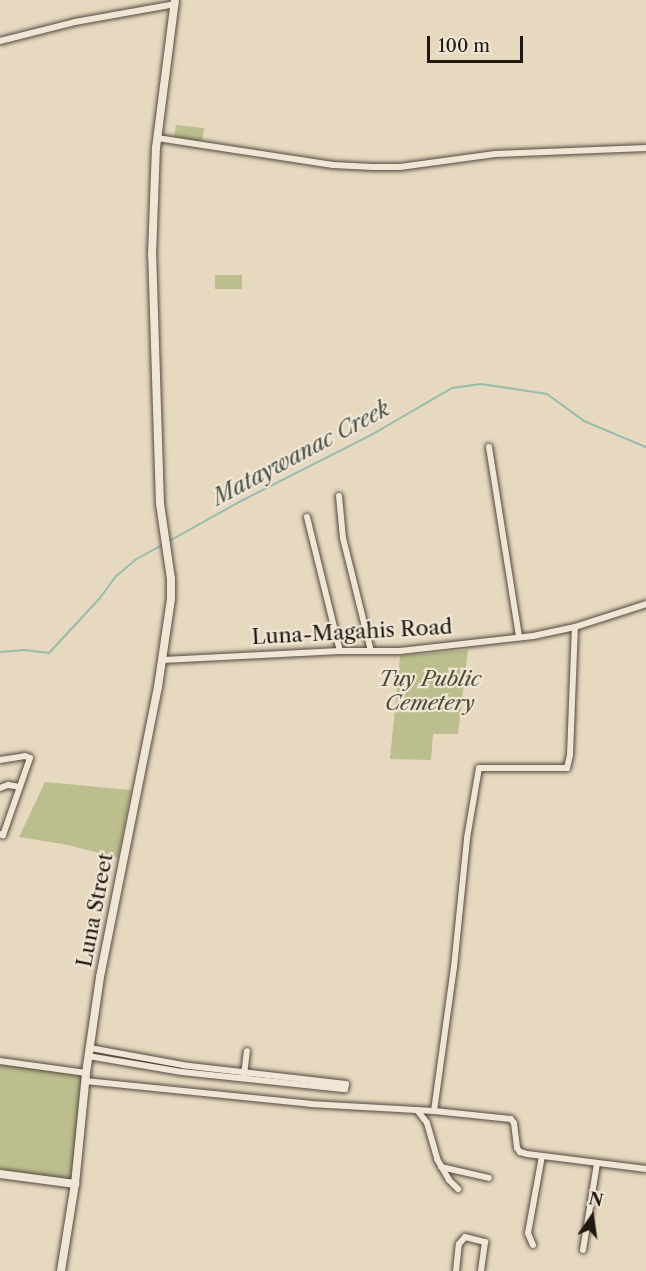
<!DOCTYPE html>
<html>
<head>
<meta charset="utf-8">
<style>
  body { margin:0 }
  #map { position:relative; width:646px; height:1271px; overflow:hidden; background:#e7d9c0; font-family:"Libre Caslon Text",serif }
  div>[style] { position:absolute }
  .green>* { inset:0; background:#bcbe8e }
  .stream>* { height:2px; margin:-1px; padding:0 1px; transform-origin:1px; border-radius:1px; background:#98bbac }
  .roads { filter:drop-shadow(0 0 2px #52483d) drop-shadow(0 0 2px #52483d) }
  .minor>* { height:6px; margin:-3px; padding:0 3px; transform-origin:3px; border-radius:3px; background:#efe6d6 }
  .tertiary>* { height:8px; margin:-4px; padding:0 4px; transform-origin:4px; border-radius:4px; background:#efe6d6 }
  span { translate:-50% -50%; white-space:nowrap; text-align:center; line-height:1.15; -webkit-text-stroke:4.5px #efe6d6; paint-order:stroke }
  .street-label { font-size:21px; color:#211811 }
  .park-label { font-size:21px; color:#504a36; font-style:italic }
  .water-label { font-size:22px; color:#4b5147; font-style:italic }
  .north { position:absolute; left:562px; top:1187px; width:60px; height:60px; -webkit-text-stroke:4px #efe6d6; paint-order:stroke; rotate:13deg; font-size:16px; font-weight:700; line-height:24px; text-align:center; color:#211811 }
  .north::after { content:''; display:block; margin:auto; width:21px; height:27px; background:#211811; clip-path:polygon(50% 0,100% 100%,50% 72%,0 100%) }
  .scale { position:absolute; left:427px; top:36px; width:96px; height:27px; box-sizing:border-box; border:3px solid #211811; border-top:0; padding-left:8px; font-size:18px; line-height:21px; white-space:nowrap; color:#211811; -webkit-text-stroke:4px #efe6d6; paint-order:stroke }
</style>
</head>
<body>
<div id="map">
  <div class="green">
    <div style="clip-path:polygon(176px 125px,204px 128px,202px 141px,174px 137px)"></div>
    <div style="clip-path:polygon(215px 275px,242px 275px,242px 289px,215px 289px)"></div>
    <div style="clip-path:polygon(468px 650px,458px 734px,433px 734px,431px 760px,390px 759px,400px 656px)"></div>
    <div style="clip-path:polygon(45px 782px,131px 790px,118px 858px,68px 845px,19px 837px)"></div>
    <div style="clip-path:polygon(0 1064px,82px 1076px,72px 1180px,0 1169px)"></div>
  </div>
  <div class="stream">
    <div style="left:0;top:652px;width:24px;rotate:-5deg"></div>
    <div style="left:24px;top:650px;width:25px;rotate:7deg"></div>
    <div style="left:49px;top:653px;width:75px;rotate:-47.2deg"></div>
    <div style="left:100px;top:598px;width:26px;rotate:-54deg"></div>
    <div style="left:115px;top:577px;width:26px;rotate:-40deg"></div>
    <div style="left:135px;top:560px;width:124px;rotate:-29.1deg"></div>
    <div style="left:243px;top:500px;width:146px;rotate:-26.9deg"></div>
    <div style="left:373px;top:434px;width:91px;rotate:-30.2deg"></div>
    <div style="left:452px;top:388px;width:29px;rotate:-8deg"></div>
    <div style="left:481px;top:384px;width:67px;rotate:8.6deg"></div>
    <div style="left:547px;top:394px;width:46px;rotate:36.1deg"></div>
    <div style="left:584px;top:421px;width:67px;rotate:22.8deg"></div>
  </div>
  <div class="roads">
    <div class="minor">
      <div style="left:0;top:41px;width:77px;rotate:-14.2deg"></div>
      <div style="left:75px;top:22px;width:102px;rotate:-10.2deg"></div>
      <div style="left:157px;top:138px;width:178px;rotate:8.7deg"></div>
      <div style="left:333px;top:165px;width:40px;rotate:2.9deg"></div>
      <div style="left:373px;top:167px;width:27px"></div>
      <div style="left:400px;top:167px;width:96px;rotate:-7.8deg"></div>
      <div style="left:495px;top:154px;width:151px;rotate:-2.3deg"></div>
      <div style="left:489px;top:447px;width:192px;rotate:81deg"></div>
      <div style="left:339px;top:496px;width:42px;rotate:84.6deg"></div>
      <div style="left:343px;top:538px;width:116px;rotate:76.1deg"></div>
      <div style="left:307px;top:517px;width:138px;rotate:76.2deg"></div>
      <div style="left:163px;top:660px;width:177px;rotate:-2.9deg"></div>
      <div style="left:340px;top:651px;width:60px"></div>
      <div style="left:400px;top:651px;width:134px;rotate:-6.4deg"></div>
      <div style="left:533px;top:636px;width:43px;rotate:-12.1deg"></div>
      <div style="left:575px;top:627px;width:75px;rotate:-17.9deg"></div>
      <div style="left:0;top:760px;width:25px;rotate:-9deg"></div>
      <div style="left:25px;top:756px;width:5px;rotate:22deg"></div>
      <div style="left:30px;top:758px;width:82px;rotate:109.3deg"></div>
      <div style="left:3px;top:835px;width:3px;rotate:-162deg"></div>
      <div style="left:0;top:788px;width:9px;rotate:-21deg"></div>
      <div style="left:8px;top:785px;width:12px;rotate:9deg"></div>
      <div style="left:88px;top:1056px;width:95px;rotate:9.7deg"></div>
      <div style="left:182px;top:1072px;width:164px;rotate:6deg"></div>
      <div style="left:345px;top:1089px;width:5px;rotate:-79deg"></div>
      <div style="left:346px;top:1084px;width:164px;rotate:-173.4deg"></div>
      <div style="left:183px;top:1065px;width:95px;rotate:-169.6deg"></div>
      <div style="left:0;top:1061px;width:87px;rotate:7.9deg"></div>
      <div style="left:244px;top:1075px;width:24px;rotate:-83deg"></div>
      <div style="left:85px;top:1081px;width:226px;rotate:5.8deg"></div>
      <div style="left:310px;top:1104px;width:124px;rotate:3.2deg"></div>
      <div style="left:434px;top:1111px;width:145px;rotate:-82.1deg"></div>
      <div style="left:454px;top:967px;width:130px;rotate:-84.2deg"></div>
      <div style="left:467px;top:838px;width:71px;rotate:-80.3deg"></div>
      <div style="left:479px;top:768px;width:88px"></div>
      <div style="left:567px;top:768px;width:13px;rotate:-77deg"></div>
      <div style="left:570px;top:755px;width:128px;rotate:-87.8deg"></div>
      <div style="left:417px;top:1110px;width:16px;rotate:52deg"></div>
      <div style="left:427px;top:1123px;width:37px;rotate:74deg"></div>
      <div style="left:437px;top:1159px;width:24px;rotate:60deg"></div>
      <div style="left:449px;top:1180px;width:13px;rotate:45deg"></div>
      <div style="left:434px;top:1111px;width:77px;rotate:5.9deg"></div>
      <div style="left:511px;top:1119px;width:5px;rotate:53deg"></div>
      <div style="left:514px;top:1123px;width:25px;rotate:83deg"></div>
      <div style="left:517px;top:1148px;width:5px;rotate:53deg"></div>
      <div style="left:520px;top:1152px;width:7px;rotate:16deg"></div>
      <div style="left:527px;top:1154px;width:120px;rotate:7.2deg"></div>
      <div style="left:441px;top:1167px;width:49px;rotate:12.9deg"></div>
      <div style="left:533px;top:1245px;width:13px;rotate:-113deg"></div>
      <div style="left:528px;top:1233px;width:78px;rotate:-79.7deg"></div>
      <div style="left:583px;top:1250px;width:87px;rotate:-80.8deg"></div>
      <div style="left:456px;top:1271px;width:27px;rotate:-84deg"></div>
      <div style="left:459px;top:1244px;width:9px;rotate:-49deg"></div>
      <div style="left:465px;top:1237px;width:21px;rotate:14deg"></div>
      <div style="left:485px;top:1242px;width:29px;rotate:98deg"></div>
    </div>
    <div class="tertiary">
      <div style="left:0;top:1174px;width:76px;rotate:7.6deg"></div>
      <div style="left:61px;top:1271px;width:88px;rotate:-80.9deg"></div>
      <div style="left:75px;top:1184px;width:112px;rotate:-84.3deg"></div>
      <div style="left:86px;top:1073px;width:97px;rotate:-81.7deg"></div>
      <div style="left:100px;top:977px;width:296px;rotate:-78.7deg"></div>
      <div style="left:158px;top:687px;width:89px;rotate:-81.6deg"></div>
      <div style="left:171px;top:599px;width:20px;rotate:-90deg"></div>
      <div style="left:171px;top:579px;width:76px;rotate:-98.3deg"></div>
      <div style="left:160px;top:504px;width:249px;rotate:-91.8deg"></div>
      <div style="left:152px;top:255px;width:107px;rotate:-87.9deg"></div>
      <div style="left:156px;top:148px;width:149px;rotate:-82.7deg"></div>
    </div>
  </div>
  <div class="street-label">
    <span style="left:352px;top:632px;rotate:-3deg">Luna-Magahis Road</span>
    <span style="left:95px;top:910px;rotate:-79deg">Luna Street</span>
  </div>
  <div class="park-label">
    <span style="left:430px;top:691px">Tuy Public<br>Cemetery</span>
  </div>
  <div class="water-label">
    <span style="left:301px;top:453px;rotate:-28deg">Mataywanac Creek</span>
  </div>
  <div class="north">N</div>
  <div class="scale">100 m</div>
</div>
</body>
</html>
